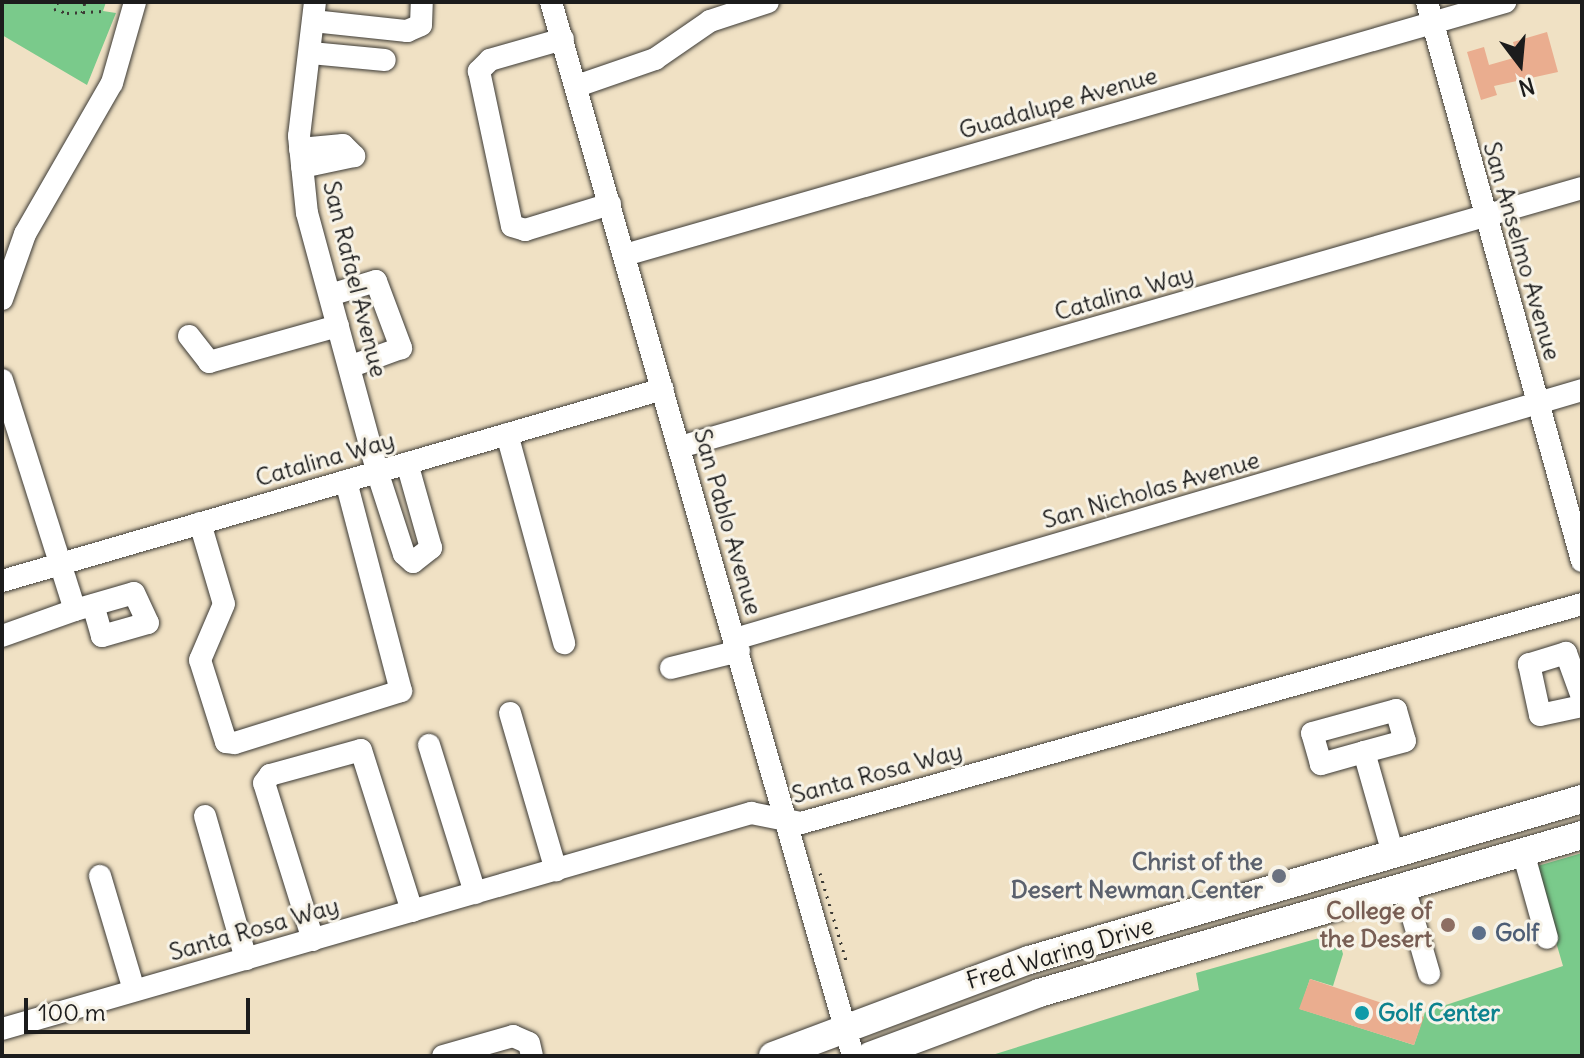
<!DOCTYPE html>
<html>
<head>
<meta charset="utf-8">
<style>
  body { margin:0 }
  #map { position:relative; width:1584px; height:1058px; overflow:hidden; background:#f0e1c4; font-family:Delius,sans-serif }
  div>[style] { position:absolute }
  .green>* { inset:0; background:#7aca8b }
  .building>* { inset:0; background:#eaad8f }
  .path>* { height:3px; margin-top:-1.5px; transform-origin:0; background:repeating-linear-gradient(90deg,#3c3a35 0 2px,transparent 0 8px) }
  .roads { filter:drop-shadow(0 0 2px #3c3a35) drop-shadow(0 0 2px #3c3a35) }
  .minor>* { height:22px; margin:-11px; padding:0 11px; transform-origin:11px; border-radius:11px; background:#fff }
  .major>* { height:28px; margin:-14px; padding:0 14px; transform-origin:14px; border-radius:14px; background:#fff }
  .dots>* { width:22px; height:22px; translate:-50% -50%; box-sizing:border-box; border:4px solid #f7f3e8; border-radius:50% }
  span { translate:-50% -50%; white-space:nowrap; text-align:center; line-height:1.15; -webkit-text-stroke:6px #f7f3e8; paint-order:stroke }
  .street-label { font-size:24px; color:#1c1c1c }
  .worship-label { font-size:24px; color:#5b616d; font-weight:700 }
  .right { translate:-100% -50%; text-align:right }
  .education-label { font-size:24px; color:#785e54; font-weight:700 }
  .service-label { font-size:24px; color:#4e5e75; font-weight:700 }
  .left { translate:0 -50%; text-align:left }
  .culture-label { font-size:24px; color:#0d838f; font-weight:700 }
  .frame { position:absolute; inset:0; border:4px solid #1c1c1c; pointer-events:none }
  .north { position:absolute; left:1480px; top:24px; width:80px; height:80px; -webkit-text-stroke:6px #f7f3e8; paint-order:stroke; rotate:164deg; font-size:22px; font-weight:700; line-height:32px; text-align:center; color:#1c1c1c }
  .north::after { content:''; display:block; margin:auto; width:28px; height:36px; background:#1c1c1c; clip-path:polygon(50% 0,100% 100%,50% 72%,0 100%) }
  .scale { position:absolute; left:24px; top:998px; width:226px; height:36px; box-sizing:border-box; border:4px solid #1c1c1c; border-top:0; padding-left:10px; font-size:24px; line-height:28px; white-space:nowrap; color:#1c1c1c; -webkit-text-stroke:6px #f7f3e8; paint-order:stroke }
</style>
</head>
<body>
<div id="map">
  <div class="green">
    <div style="clip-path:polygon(2px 2px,106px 2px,103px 11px,116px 13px,87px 85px,2px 35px)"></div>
    <div style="clip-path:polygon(1582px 853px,1582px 1056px,989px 1056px,1199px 990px,1196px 973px,1337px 933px,1343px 954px,1333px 986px,1310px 979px,1300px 1009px,1414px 1045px,1425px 1012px,1563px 966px,1534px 867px)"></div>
  </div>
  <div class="building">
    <div style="clip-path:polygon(1547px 32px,1558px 72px,1494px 86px,1497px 95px,1481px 100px,1467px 52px,1484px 47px,1489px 65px,1517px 57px,1513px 42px)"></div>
    <div style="clip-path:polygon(1310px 979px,1424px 1017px,1414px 1045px,1299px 1009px)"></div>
  </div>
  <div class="path">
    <div style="left:58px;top:2px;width:8px;rotate:120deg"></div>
    <div style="left:54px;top:9px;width:14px;rotate:17deg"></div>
    <div style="left:67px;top:13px;width:36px;rotate:-3deg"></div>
    <div style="left:82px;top:13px;width:11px;rotate:-75deg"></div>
    <div style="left:820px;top:873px;width:91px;rotate:73.4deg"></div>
  </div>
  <div class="roads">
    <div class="minor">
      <div style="left:315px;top:2px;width:135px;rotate:96.8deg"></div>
      <div style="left:299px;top:136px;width:77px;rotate:84.1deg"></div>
      <div style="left:307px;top:213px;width:267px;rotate:74.8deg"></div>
      <div style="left:377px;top:471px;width:87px;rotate:72deg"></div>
      <div style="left:404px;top:554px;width:12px;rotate:42deg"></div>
      <div style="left:413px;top:562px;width:23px;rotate:-38deg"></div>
      <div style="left:431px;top:548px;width:88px;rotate:-105.8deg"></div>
      <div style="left:551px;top:2px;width:1096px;rotate:74.01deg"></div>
      <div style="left:1427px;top:2px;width:580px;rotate:74.5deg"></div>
      <div style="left:313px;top:21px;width:95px;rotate:6.1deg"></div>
      <div style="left:407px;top:31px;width:15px;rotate:-23deg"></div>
      <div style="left:421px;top:25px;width:23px;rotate:-88deg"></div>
      <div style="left:563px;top:39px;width:76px;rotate:164deg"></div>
      <div style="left:490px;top:60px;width:16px;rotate:135deg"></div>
      <div style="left:479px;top:71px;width:158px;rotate:78deg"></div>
      <div style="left:512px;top:226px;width:14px;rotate:17deg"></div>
      <div style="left:525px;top:230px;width:89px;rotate:-17deg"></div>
      <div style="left:311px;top:53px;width:74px;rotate:5.4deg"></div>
      <div style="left:577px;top:86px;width:83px;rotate:-19.1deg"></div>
      <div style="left:655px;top:59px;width:67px;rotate:-34.6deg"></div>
      <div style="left:710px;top:21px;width:61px;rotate:-18.1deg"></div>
      <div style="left:300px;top:149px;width:43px;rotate:-5.3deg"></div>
      <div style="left:343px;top:145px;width:16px;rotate:45deg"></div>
      <div style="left:354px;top:156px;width:53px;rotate:168.1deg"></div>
      <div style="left:625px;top:255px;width:916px;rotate:-16.04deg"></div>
      <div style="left:330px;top:295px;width:48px;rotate:-16.9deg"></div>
      <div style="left:376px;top:281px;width:72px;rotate:69.5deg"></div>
      <div style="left:401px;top:348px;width:55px;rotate:159.9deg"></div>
      <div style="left:2px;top:299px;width:69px;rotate:-70.5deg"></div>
      <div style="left:25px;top:234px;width:174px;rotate:-60.1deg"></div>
      <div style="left:112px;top:83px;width:84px;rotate:-74.1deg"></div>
      <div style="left:189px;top:336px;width:33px;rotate:52deg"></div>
      <div style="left:209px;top:362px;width:134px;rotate:-15.6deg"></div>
      <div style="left:2px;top:380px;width:241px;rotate:72.4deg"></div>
      <div style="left:75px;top:610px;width:61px;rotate:-16.1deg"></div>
      <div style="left:134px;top:593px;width:33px;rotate:65deg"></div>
      <div style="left:148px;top:623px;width:48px;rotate:164.2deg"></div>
      <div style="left:102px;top:636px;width:32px;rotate:-106deg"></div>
      <div style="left:507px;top:434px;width:217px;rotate:74.7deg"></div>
      <div style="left:680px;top:447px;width:938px;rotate:-16.02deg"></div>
      <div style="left:200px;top:523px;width:84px;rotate:73.5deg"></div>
      <div style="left:224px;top:604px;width:61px;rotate:113.2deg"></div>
      <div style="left:200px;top:660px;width:86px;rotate:72.4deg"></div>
      <div style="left:226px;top:742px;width:9px;rotate:6deg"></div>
      <div style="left:235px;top:743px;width:174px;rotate:-17.4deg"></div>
      <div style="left:401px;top:691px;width:217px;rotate:-104.7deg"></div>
      <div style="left:2px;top:581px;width:688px;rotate:-16.2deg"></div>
      <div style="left:2px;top:636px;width:77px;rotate:-19.6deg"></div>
      <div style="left:735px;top:639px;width:883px;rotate:-16.38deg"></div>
      <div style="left:671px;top:668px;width:70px;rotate:-14deg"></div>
      <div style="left:1582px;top:697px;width:47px;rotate:-110deg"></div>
      <div style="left:1566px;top:653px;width:39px;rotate:163deg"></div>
      <div style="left:1529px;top:664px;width:52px;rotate:77.8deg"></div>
      <div style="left:1540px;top:715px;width:43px;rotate:-12.1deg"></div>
      <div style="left:510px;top:713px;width:164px;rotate:73.7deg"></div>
      <div style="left:429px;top:745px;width:155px;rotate:72.7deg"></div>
      <div style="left:1364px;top:752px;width:45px;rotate:164.4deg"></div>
      <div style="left:1321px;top:764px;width:32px;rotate:-106deg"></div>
      <div style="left:1312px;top:733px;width:87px;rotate:-15.3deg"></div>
      <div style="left:1396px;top:710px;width:32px;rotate:74deg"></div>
      <div style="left:1405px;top:741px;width:42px;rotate:165deg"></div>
      <div style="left:1364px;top:752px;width:106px;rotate:74.1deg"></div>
      <div style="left:205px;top:816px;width:149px;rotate:74deg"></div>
      <div style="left:1523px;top:852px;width:89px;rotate:74.4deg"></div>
      <div style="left:100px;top:876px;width:119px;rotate:73.4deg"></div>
      <div style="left:1404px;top:887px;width:90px;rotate:73.8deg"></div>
      <div style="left:313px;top:940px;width:164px;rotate:-107.3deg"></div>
      <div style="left:264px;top:783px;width:10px;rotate:-53deg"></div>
      <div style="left:270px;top:775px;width:94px;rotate:-15.4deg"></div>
      <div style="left:361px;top:750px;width:169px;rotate:72.4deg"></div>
      <div style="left:2px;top:1029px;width:780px;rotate:-16.09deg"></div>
      <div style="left:751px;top:813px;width:51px;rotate:11.3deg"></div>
      <div style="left:801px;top:823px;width:811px;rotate:-15.66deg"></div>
      <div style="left:443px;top:1056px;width:73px;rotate:-15.9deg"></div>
      <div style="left:513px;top:1036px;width:17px;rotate:24deg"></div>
      <div style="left:529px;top:1043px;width:13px;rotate:77deg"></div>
    </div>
    <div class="major">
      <div style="left:773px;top:1056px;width:273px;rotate:-20.6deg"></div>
      <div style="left:1029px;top:960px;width:576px;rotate:-16.23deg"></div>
      <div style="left:870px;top:1056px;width:180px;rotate:-20.4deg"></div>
      <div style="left:1039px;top:993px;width:566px;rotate:-16.22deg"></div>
    </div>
  </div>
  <div class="dots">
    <div style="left:1279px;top:876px;background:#6b7280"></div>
    <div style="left:1448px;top:925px;background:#8d6e63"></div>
    <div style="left:1479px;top:933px;background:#5c6f8a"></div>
    <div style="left:1362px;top:1013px;background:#0f9aa8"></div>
  </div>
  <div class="street-label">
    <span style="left:1058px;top:103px;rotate:-16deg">Guadalupe Avenue</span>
    <span style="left:1522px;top:251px;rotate:74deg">San Anselmo Avenue</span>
    <span style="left:355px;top:279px;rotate:76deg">San Rafael Avenue</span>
    <span style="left:1124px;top:293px;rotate:-16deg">Catalina Way</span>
    <span style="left:325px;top:459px;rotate:-16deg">Catalina Way</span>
    <span style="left:1151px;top:490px;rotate:-16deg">San Nicholas Avenue</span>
    <span style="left:728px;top:522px;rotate:74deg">San Pablo Avenue</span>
    <span style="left:877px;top:773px;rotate:-15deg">Santa Rosa Way</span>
    <span style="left:254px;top:929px;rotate:-16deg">Santa Rosa Way</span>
    <span style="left:1060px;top:953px;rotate:-17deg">Fred Waring Drive</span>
  </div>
  <div class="worship-label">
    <span class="right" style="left:1263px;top:876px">Christ of the<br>Desert Newman Center</span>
  </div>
  <div class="education-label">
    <span class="right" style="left:1432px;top:925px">College of<br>the Desert</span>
  </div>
  <div class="service-label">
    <span class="left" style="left:1495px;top:933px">Golf</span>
  </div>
  <div class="culture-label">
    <span class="left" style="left:1378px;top:1013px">Golf Center</span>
  </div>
  <div class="frame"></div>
  <div class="north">N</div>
  <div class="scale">100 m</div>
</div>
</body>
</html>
